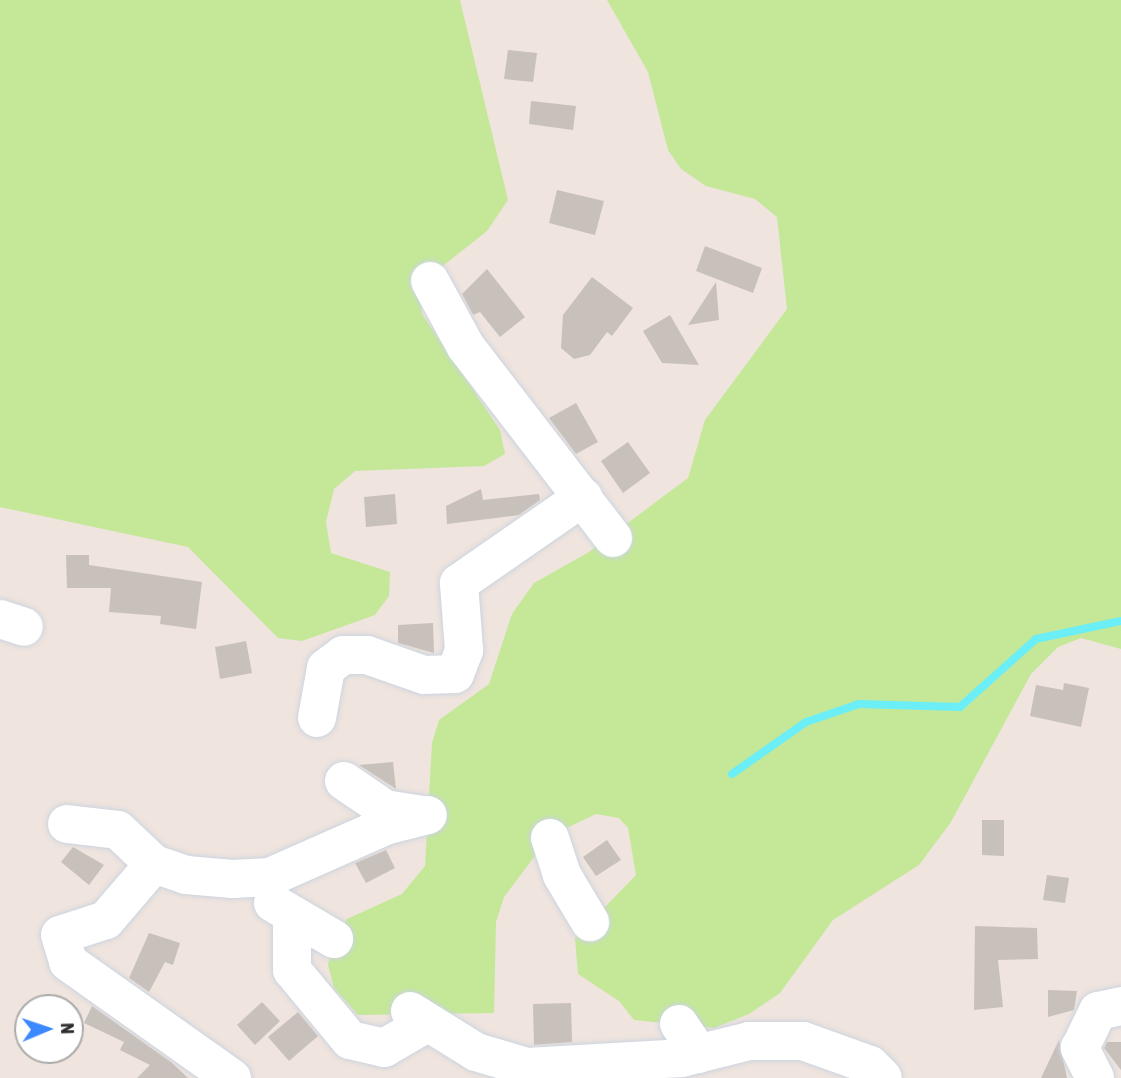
<!DOCTYPE html>
<html>
<head>
<meta charset="utf-8">
<style>
  body { margin:0 }
  #map { position:relative; width:1121px; height:1078px; overflow:hidden; background:#efe4de; font-family:"Asap Condensed",sans-serif }
  div>[style] { position:absolute }
  .green>* { inset:0; background:#c4e898 }
  .stream>* { height:8px; margin:-4px; padding:0 4px; transform-origin:4px; border-radius:4px; background:#6ceef6 }
  .building>* { inset:0; background:#c8c0ba }
  .roads { filter:drop-shadow(0 0 2px #ccd4df) drop-shadow(0 0 2px #ccd4df) }
  .minor>* { height:38px; margin:-19px; padding:0 19px; transform-origin:19px; border-radius:19px; background:#fff }
  span { translate:-50% -50%; white-space:nowrap; text-align:center; line-height:1.15; -webkit-text-stroke:5px #fff; paint-order:stroke }
  .north { position:absolute; left:14px; top:994px; width:70px; height:70px; box-sizing:border-box; background:#fff; border:2px solid #ababab; border-radius:50%; rotate:88deg; font-size:19px; font-weight:700; line-height:28px; text-align:center; color:#2d2d2d }
  .north::after { content:''; display:block; margin:auto; width:24px; height:32px; background:#3b88ff; clip-path:polygon(50% 0,100% 100%,50% 72%,0 100%) }
</style>
</head>
<body>
<div id="map">
  <div class="green">
    <div style="clip-path:polygon(0 0,460px 0,508px 200px,487px 231px,420px 284px,422px 314px,500px 430px,505px 454px,484px 466px,355px 471px,334px 489px,326px 522px,331px 553px,390px 572px,389px 596px,375px 615px,302px 641px,278px 638px,188px 547px,0 507px)"></div>
    <div style="clip-path:polygon(607px 0,1121px 0,1121px 649px,1081px 638px,1058px 647px,1031px 674px,951px 822px,919px 865px,833px 920px,780px 993px,749px 1014px,714px 1028px,634px 1020px,619px 1001px,578px 974px,575px 938px,636px 875px,628px 828px,619px 818px,596px 814px,550px 836px,504px 897px,496px 922px,494px 1013px,358px 1015px,334px 988px,328px 965px,333px 940px,347px 919px,402px 894px,425px 866px,432px 743px,439px 720px,489px 684px,512px 614px,534px 583px,589px 552px,688px 478px,705px 420px,787px 309px,777px 217px,755px 199px,706px 186px,681px 169px,668px 150px,648px 72px)"></div>
  </div>
  <div class="stream">
    <div style="left:732px;top:774px;width:90px;rotate:-35.1deg"></div>
    <div style="left:806px;top:722px;width:56px;rotate:-18.8deg"></div>
    <div style="left:859px;top:704px;width:101px;rotate:1.7deg"></div>
    <div style="left:960px;top:707px;width:102px;rotate:-41.8deg"></div>
    <div style="left:1036px;top:639px;width:87px;rotate:-12deg"></div>
  </div>
  <div class="building">
    <div style="clip-path:polygon(508px 50px,537px 53px,533px 82px,504px 79px)"></div>
    <div style="clip-path:polygon(531px 101px,576px 106px,573px 130px,529px 124px)"></div>
    <div style="clip-path:polygon(557px 190px,604px 201px,595px 235px,549px 223px)"></div>
    <div style="clip-path:polygon(705px 246px,762px 268px,753px 293px,696px 271px)"></div>
    <div style="clip-path:polygon(487px 269px,525px 317px,500px 337px,480px 312px,473px 315px,462px 294px)"></div>
    <div style="clip-path:polygon(592px 277px,633px 308px,612px 336px,607px 332px,590px 355px,574px 359px,561px 348px,563px 315px)"></div>
    <div style="clip-path:polygon(716px 282px,719px 320px,688px 325px)"></div>
    <div style="clip-path:polygon(670px 315px,699px 365px,662px 363px,643px 331px)"></div>
    <div style="clip-path:polygon(576px 403px,598px 442px,576px 454px,549px 418px)"></div>
    <div style="clip-path:polygon(628px 442px,650px 473px,623px 493px,601px 461px)"></div>
    <div style="clip-path:polygon(481px 489px,483px 500px,539px 494px,540px 500px,519px 515px,447px 524px,446px 506px)"></div>
    <div style="clip-path:polygon(395px 494px,397px 524px,366px 527px,364px 497px)"></div>
    <div style="clip-path:polygon(66px 555px,89px 555px,89px 565px,202px 582px,196px 629px,160px 624px,161px 616px,109px 612px,111px 588px,67px 588px)"></div>
    <div style="clip-path:polygon(433px 623px,434px 653px,398px 643px,398px 625px)"></div>
    <div style="clip-path:polygon(246px 641px,252px 673px,220px 679px,215px 647px)"></div>
    <div style="clip-path:polygon(1064px 683px,1089px 688px,1081px 727px,1030px 716px,1036px 685px,1063px 690px)"></div>
    <div style="clip-path:polygon(393px 762px,396px 789px,359px 765px)"></div>
    <div style="clip-path:polygon(982px 820px,1004px 820px,1004px 856px,982px 855px)"></div>
    <div style="clip-path:polygon(607px 840px,621px 860px,596px 876px,583px 857px)"></div>
    <div style="clip-path:polygon(73px 847px,104px 865px,89px 885px,61px 862px)"></div>
    <div style="clip-path:polygon(386px 850px,395px 868px,366px 883px,355px 863px)"></div>
    <div style="clip-path:polygon(1047px 875px,1069px 878px,1065px 903px,1043px 900px)"></div>
    <div style="clip-path:polygon(975px 926px,1037px 928px,1038px 959px,998px 960px,1003px 1007px,974px 1010px)"></div>
    <div style="clip-path:polygon(149px 933px,180px 943px,173px 965px,165px 962px,149px 992px,129px 978px)"></div>
    <div style="clip-path:polygon(1048px 990px,1077px 991px,1074px 1010px,1048px 1017px)"></div>
    <div style="clip-path:polygon(262px 1002px,280px 1021px,255px 1045px,237px 1025px)"></div>
    <div style="clip-path:polygon(571px 1003px,572px 1042px,534px 1045px,533px 1004px)"></div>
    <div style="clip-path:polygon(92px 1006px,171px 1062px,188px 1078px,137px 1078px,150px 1065px,120px 1050px,124px 1042px,84px 1023px)"></div>
    <div style="clip-path:polygon(298px 1012px,318px 1036px,289px 1061px,268px 1037px)"></div>
    <div style="clip-path:polygon(1059px 1040px,1067px 1078px,1041px 1078px)"></div>
    <div style="clip-path:polygon(1107px 1042px,1121px 1042px,1121px 1070px,1104px 1048px)"></div>
  </div>
  <div class="roads">
    <div class="minor">
      <div style="left:430px;top:281px;width:75px;rotate:61.4deg"></div>
      <div style="left:466px;top:347px;width:241px;rotate:52.4deg"></div>
      <div style="left:0;top:619px;width:25px;rotate:18deg"></div>
      <div style="left:317px;top:718px;width:51px;rotate:-79.8deg"></div>
      <div style="left:326px;top:668px;width:21px;rotate:-37deg"></div>
      <div style="left:343px;top:655px;width:24px"></div>
      <div style="left:367px;top:655px;width:60px;rotate:19.3deg"></div>
      <div style="left:424px;top:675px;width:31px;rotate:-2deg"></div>
      <div style="left:455px;top:674px;width:26px;rotate:-69deg"></div>
      <div style="left:464px;top:650px;width:67px;rotate:-94.3deg"></div>
      <div style="left:459px;top:583px;width:151px;rotate:-34.7deg"></div>
      <div style="left:344px;top:781px;width:50px;rotate:34.3deg"></div>
      <div style="left:385px;top:809px;width:38px;rotate:9deg"></div>
      <div style="left:67px;top:824px;width:51px;rotate:6.7deg"></div>
      <div style="left:118px;top:830px;width:50px;rotate:43.4deg"></div>
      <div style="left:154px;top:864px;width:34px;rotate:19deg"></div>
      <div style="left:186px;top:875px;width:47px;rotate:4.9deg"></div>
      <div style="left:233px;top:879px;width:37px;rotate:-3deg"></div>
      <div style="left:270px;top:877px;width:129px;rotate:-23.8deg"></div>
      <div style="left:388px;top:825px;width:41px;rotate:-14deg"></div>
      <div style="left:550px;top:838px;width:39px;rotate:72deg"></div>
      <div style="left:562px;top:875px;width:55px;rotate:59.2deg"></div>
      <div style="left:154px;top:864px;width:74px;rotate:130.6deg"></div>
      <div style="left:106px;top:920px;width:48px;rotate:161.9deg"></div>
      <div style="left:60px;top:935px;width:28px;rotate:73deg"></div>
      <div style="left:68px;top:962px;width:201px;rotate:35.3deg"></div>
      <div style="left:273px;top:903px;width:71px;rotate:30.5deg"></div>
      <div style="left:292px;top:915px;width:55px;rotate:90deg"></div>
      <div style="left:292px;top:970px;width:91px;rotate:50.4deg"></div>
      <div style="left:350px;top:1040px;width:35px;rotate:13deg"></div>
      <div style="left:384px;top:1048px;width:50px;rotate:-30.2deg"></div>
      <div style="left:410px;top:1011px;width:78px;rotate:31.8deg"></div>
      <div style="left:476px;top:1052px;width:53px;rotate:16.4deg"></div>
      <div style="left:527px;top:1067px;width:154px;rotate:-3.3deg"></div>
      <div style="left:681px;top:1058px;width:70px;rotate:-14deg"></div>
      <div style="left:749px;top:1041px;width:54px"></div>
      <div style="left:803px;top:1041px;width:71px;rotate:19.7deg"></div>
      <div style="left:870px;top:1065px;width:18px;rotate:45deg"></div>
      <div style="left:679px;top:1024px;width:36px;rotate:56deg"></div>
      <div style="left:1095px;top:1078px;width:34px;rotate:-117deg"></div>
      <div style="left:1080px;top:1048px;width:41px;rotate:-64.1deg"></div>
      <div style="left:1098px;top:1011px;width:24px;rotate:-12deg"></div>
    </div>
  </div>
  <div class="north">N</div>
</div>
</body>
</html>
